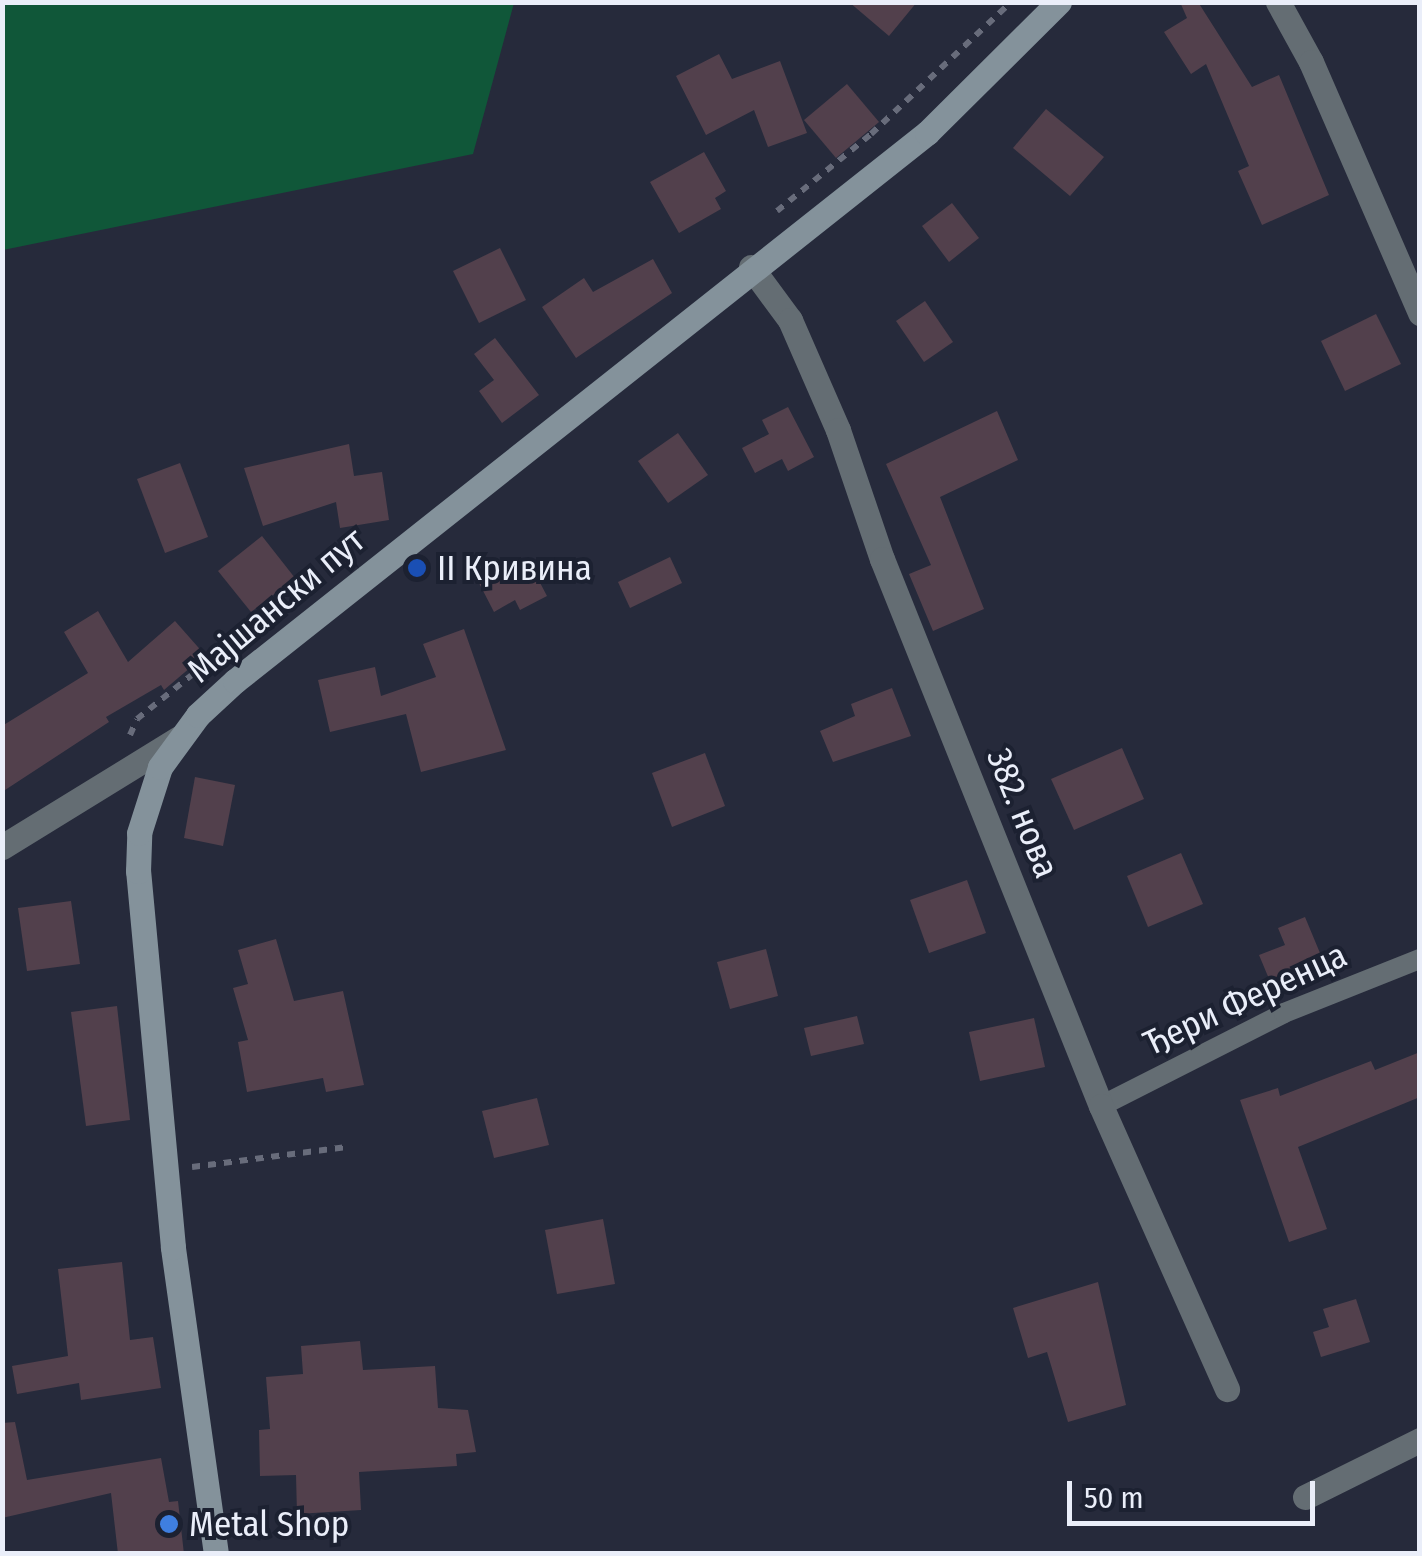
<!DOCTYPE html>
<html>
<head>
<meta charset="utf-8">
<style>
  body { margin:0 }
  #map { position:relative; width:1422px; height:1556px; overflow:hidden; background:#262a3b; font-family:"Fira Sans Condensed",sans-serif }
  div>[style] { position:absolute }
  .green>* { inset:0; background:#105739 }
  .building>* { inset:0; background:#52404c }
  .path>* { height:6px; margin-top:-3px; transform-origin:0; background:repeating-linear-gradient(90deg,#686c7b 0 8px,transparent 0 16px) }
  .lane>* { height:20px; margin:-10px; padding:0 10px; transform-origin:10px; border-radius:10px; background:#646d73 }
  .street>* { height:25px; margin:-12.5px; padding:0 12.5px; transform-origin:12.5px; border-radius:12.5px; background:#646d73 }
  .secondary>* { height:25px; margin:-12.5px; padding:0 12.5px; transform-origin:12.5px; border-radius:12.5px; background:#84929b }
  .dots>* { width:28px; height:28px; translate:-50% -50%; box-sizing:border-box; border:5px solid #1c2131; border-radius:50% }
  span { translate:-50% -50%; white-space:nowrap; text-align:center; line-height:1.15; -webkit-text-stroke:8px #1c2131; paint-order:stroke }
  .poi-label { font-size:35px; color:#eaeef9 }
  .left { translate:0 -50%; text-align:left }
  .street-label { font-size:35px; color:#eaeef9 }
  .frame { position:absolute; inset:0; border:5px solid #eaeef9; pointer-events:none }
  .scale { position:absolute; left:1067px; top:1481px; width:248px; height:45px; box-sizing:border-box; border:5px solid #eaeef9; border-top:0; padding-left:12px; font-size:30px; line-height:35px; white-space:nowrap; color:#eaeef9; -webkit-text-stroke:8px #1c2131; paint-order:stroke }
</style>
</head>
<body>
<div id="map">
  <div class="green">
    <div style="clip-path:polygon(3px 2px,514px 2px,514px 3px,473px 154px,3px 250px)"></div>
  </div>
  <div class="building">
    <div style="clip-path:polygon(849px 2px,917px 2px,889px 36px)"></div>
    <div style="clip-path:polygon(1180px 2px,1198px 2px,1252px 87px,1279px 75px,1329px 195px,1262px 225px,1238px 171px,1249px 166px,1206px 64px,1191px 74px,1164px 32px,1187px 18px)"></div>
    <div style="clip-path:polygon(719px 54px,732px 79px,780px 61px,807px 133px,768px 147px,754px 110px,706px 135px,676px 76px)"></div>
    <div style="clip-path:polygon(847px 84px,879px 122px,836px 158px,804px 120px)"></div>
    <div style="clip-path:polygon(1046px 109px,1104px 157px,1070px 196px,1013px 148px)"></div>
    <div style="clip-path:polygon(704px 152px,726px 191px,715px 198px,721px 209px,679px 233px,650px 182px)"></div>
    <div style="clip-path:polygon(952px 203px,979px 238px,949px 262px,922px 226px)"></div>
    <div style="clip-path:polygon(500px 248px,526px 300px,479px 323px,453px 271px)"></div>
    <div style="clip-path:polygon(653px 259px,672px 293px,576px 358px,542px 307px,584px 278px,593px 292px)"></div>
    <div style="clip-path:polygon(925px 301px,953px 342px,924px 362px,896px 321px)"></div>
    <div style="clip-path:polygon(1376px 314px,1401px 364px,1345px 391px,1321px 341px)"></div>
    <div style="clip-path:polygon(495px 338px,539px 395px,502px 423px,479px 391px,494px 380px,474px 354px)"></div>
    <div style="clip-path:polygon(788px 407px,814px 457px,788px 471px,782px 459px,755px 473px,742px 448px,769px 434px,762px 420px)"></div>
    <div style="clip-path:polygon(997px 411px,1018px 460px,940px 497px,984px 609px,933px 631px,909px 574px,931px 565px,886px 464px)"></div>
    <div style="clip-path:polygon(678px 433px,708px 475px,668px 503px,638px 461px)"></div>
    <div style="clip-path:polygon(349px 444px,354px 476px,382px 472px,389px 520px,340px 528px,336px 502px,263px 526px,244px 468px)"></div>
    <div style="clip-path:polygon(180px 463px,208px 537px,165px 553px,137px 479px)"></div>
    <div style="clip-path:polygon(262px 536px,295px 578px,251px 612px,218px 571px)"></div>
    <div style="clip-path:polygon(670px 557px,682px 583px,630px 608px,618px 582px)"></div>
    <div style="clip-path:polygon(527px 558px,547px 596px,520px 610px,515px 600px,494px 612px,479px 583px)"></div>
    <div style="clip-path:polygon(98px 611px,128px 662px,175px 621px,205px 655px,164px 690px,161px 685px,106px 717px,109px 722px,2px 792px,2px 726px,88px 673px,64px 632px)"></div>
    <div style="clip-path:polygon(464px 629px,506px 750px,421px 772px,406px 714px,330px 732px,318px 680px,375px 667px,381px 696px,436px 677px,423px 644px)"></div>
    <div style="clip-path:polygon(892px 688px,911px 736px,833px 762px,820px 731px,855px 716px,851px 704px)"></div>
    <div style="clip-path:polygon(1122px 748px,1144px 799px,1074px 830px,1051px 779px)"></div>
    <div style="clip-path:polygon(705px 753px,725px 806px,672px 827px,652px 773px)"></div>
    <div style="clip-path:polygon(195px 777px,235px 785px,223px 846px,184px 838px)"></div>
    <div style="clip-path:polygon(1181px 853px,1203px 904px,1148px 927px,1127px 876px)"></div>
    <div style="clip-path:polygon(967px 880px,986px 933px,929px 953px,910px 900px)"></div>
    <div style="clip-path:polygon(71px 901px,80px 964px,27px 971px,18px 908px)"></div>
    <div style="clip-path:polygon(1305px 917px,1325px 965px,1272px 986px,1259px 955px,1285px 945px,1278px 928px)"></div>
    <div style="clip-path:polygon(276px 939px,294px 1001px,343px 991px,364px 1085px,326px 1092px,323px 1078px,247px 1092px,238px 1042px,248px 1040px,233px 988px,248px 984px,238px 950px)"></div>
    <div style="clip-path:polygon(766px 949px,778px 996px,730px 1009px,717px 962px)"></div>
    <div style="clip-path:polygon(117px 1006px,130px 1120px,86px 1126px,71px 1012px)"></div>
    <div style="clip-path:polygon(857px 1016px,864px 1044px,811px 1056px,804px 1028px)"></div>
    <div style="clip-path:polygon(1034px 1018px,1045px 1067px,980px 1081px,969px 1032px)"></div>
    <div style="clip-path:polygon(1420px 1052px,1420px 1097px,1298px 1147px,1327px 1229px,1289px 1242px,1240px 1100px,1278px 1088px,1280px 1096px,1371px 1061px,1375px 1070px)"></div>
    <div style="clip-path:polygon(537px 1098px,549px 1145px,494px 1158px,482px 1111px)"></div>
    <div style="clip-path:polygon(603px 1219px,615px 1284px,557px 1294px,545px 1230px)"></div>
    <div style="clip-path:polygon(122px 1262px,130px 1340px,153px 1337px,161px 1388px,81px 1400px,79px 1383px,17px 1394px,12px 1366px,68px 1356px,58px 1269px)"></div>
    <div style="clip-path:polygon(1098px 1282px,1126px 1405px,1068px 1422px,1047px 1352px,1028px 1358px,1013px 1308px)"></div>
    <div style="clip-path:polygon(1356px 1299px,1370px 1342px,1321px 1357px,1313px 1332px,1329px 1327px,1323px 1309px)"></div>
    <div style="clip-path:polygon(360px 1341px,363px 1370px,435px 1366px,438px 1408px,468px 1410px,476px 1452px,456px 1454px,457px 1466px,359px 1472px,361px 1510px,297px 1514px,296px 1475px,260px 1476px,259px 1430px,270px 1429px,266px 1377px,303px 1374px,301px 1346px)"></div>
    <div style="clip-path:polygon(15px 1422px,27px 1480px,161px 1458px,169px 1502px,178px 1501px,184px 1554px,118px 1554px,111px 1493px,2px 1518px,2px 1423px)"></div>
  </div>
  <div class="path">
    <div style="left:777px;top:211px;width:122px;rotate:-39.3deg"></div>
    <div style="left:871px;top:134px;width:192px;rotate:-43.3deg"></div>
    <div style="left:130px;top:735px;width:17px;rotate:-66deg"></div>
    <div style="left:137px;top:719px;width:190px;rotate:-38.8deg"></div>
    <div style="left:192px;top:1167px;width:154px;rotate:-7.4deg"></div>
  </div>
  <div class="lane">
    <div style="left:1101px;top:1106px;width:205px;rotate:-26.9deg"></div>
    <div style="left:1284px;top:1013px;width:146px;rotate:-21.7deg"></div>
  </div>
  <div class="street">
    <div style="left:1278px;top:2px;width:68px;rotate:61.2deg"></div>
    <div style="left:1311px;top:62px;width:274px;rotate:66.5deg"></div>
    <div style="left:751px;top:267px;width:66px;rotate:53.7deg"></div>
    <div style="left:790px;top:320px;width:120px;rotate:66.4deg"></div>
    <div style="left:838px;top:430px;width:136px;rotate:71.2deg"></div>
    <div style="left:882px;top:559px;width:589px;rotate:68.18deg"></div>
    <div style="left:1101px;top:1106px;width:310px;rotate:66deg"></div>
    <div style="left:2px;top:847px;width:208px;rotate:-31.6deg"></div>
    <div style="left:1305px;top:1497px;width:128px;rotate:-26.4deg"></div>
  </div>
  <div class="secondary">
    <div style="left:216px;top:1554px;width:310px;rotate:-98deg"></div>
    <div style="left:173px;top:1247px;width:378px;rotate:-95.3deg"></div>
    <div style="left:138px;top:871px;width:38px;rotate:-88deg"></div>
    <div style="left:139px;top:833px;width:69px;rotate:-72.3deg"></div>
    <div style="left:160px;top:767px;width:64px;rotate:-53.8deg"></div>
    <div style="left:198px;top:715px;width:50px;rotate:-42.6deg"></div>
    <div style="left:235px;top:681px;width:883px;rotate:-38.38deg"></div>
    <div style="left:927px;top:133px;width:186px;rotate:-44.8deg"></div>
  </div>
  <div class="dots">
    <div style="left:417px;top:568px;background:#1a4fb4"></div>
    <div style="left:169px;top:1524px;background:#3f7fe0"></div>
  </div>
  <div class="poi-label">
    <span class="left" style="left:437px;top:568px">II Кривина</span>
    <span class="left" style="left:189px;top:1524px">Metal Shop</span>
  </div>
  <div class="street-label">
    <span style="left:276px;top:605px;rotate:-40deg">Мајшански пут</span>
    <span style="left:1023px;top:813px;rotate:68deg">382. нова</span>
    <span style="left:1245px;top:999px;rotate:-25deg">Ђери Ференца</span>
  </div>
  <div class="frame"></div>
  <div class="scale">50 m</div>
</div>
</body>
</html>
